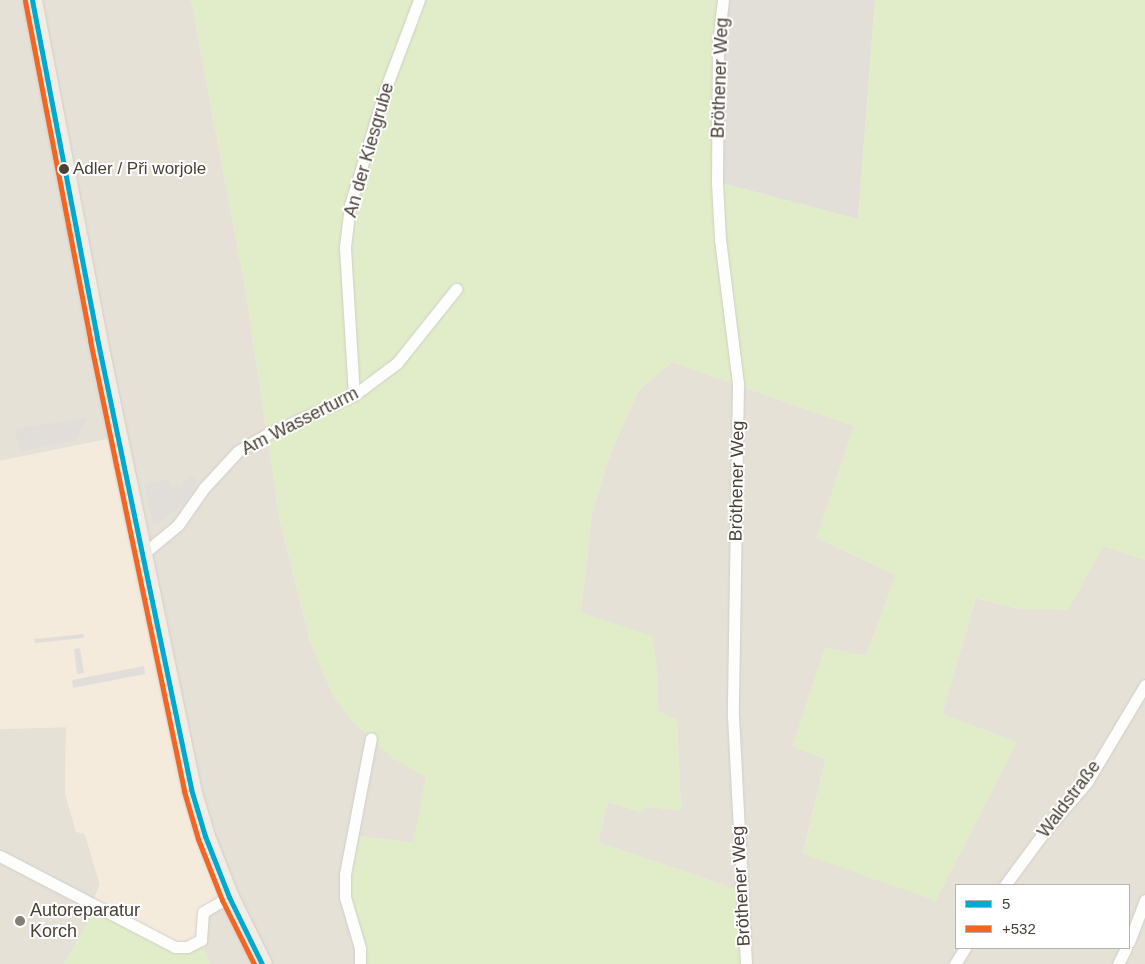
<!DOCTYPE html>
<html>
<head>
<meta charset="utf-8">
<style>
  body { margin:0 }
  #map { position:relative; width:1145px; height:964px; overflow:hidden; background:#f2efea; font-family:Helvetica,sans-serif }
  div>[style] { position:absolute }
  .residential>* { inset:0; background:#e6e1d7 }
  .commercial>* { inset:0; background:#f5ebdc }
  .industrial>* { inset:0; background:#e2ded8 }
  .green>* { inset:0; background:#e0edc8 }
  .parking>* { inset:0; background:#e1deda }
  .roads { filter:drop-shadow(0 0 1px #d0cdc8) drop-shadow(0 0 1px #d0cdc8) }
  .street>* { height:11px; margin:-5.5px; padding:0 5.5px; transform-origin:5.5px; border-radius:5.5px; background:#fdfdfc }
  .primary>* { height:19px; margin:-9.5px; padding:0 9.5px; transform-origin:9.5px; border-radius:9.5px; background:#f1ede4 }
  .bus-1>* { height:5px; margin:-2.5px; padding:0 2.5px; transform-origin:2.5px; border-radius:2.5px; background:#00a9ce }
  .bus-2>* { height:5px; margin:-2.5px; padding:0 2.5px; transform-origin:2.5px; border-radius:2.5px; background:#f26522 }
  .dots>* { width:14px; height:14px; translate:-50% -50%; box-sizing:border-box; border:2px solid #fff; border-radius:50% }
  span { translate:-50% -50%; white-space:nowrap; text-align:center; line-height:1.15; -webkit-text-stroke:4px #fff; paint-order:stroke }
  .bus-label { font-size:17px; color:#494135 }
  .left { translate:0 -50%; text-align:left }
  .street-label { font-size:18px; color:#494135 }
  .poi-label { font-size:18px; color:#494135 }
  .legend { position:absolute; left:955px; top:884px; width:175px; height:65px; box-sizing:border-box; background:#fff; border:1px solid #b6b3ae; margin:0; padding:6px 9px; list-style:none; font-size:15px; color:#494135 }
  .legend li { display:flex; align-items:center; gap:10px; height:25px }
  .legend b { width:25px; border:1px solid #b6b3ae }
</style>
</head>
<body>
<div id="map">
  <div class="residential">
    <div style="clip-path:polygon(0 0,191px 0,244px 281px,280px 520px,311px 644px,334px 697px,355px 724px,426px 777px,414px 843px,352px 835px,360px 964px,264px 964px,206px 836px,118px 437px,0 461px)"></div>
    <div style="clip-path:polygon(evenodd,672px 362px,854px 426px,817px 538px,896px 575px,866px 656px,825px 648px,793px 746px,826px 759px,803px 853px,1016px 742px,942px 714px,976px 598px,1020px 609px,1104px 546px,1145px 560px,1145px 964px,746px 964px,741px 891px,598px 842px,608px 802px,641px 812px,646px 807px,681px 810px,677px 720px,657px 711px,658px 680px,581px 612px,592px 513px,611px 452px,639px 390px,672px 362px,956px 885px,1129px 885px,1129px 948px,956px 948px,956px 885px)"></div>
    <div style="clip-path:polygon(66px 727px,65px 794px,85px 834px,100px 885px,91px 904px,101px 910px,92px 915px,64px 964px,0 964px,0 729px)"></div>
    <div style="clip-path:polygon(229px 898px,261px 964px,210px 964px,201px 940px,204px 912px)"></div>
  </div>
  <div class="commercial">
    <div style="clip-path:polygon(117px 438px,155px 620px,229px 897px,203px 912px,200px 940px,187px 947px,91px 904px,100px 885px,85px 834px,76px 832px,65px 794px,66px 727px,0 729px,0 461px)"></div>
  </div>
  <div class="industrial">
    <div style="clip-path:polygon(724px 0,875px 0,858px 219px,717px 182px)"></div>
  </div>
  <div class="green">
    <div style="clip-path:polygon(191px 0,724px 0,717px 182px,858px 219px,875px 0,1145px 0,1145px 560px,1104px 546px,1068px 610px,1020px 609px,976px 598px,942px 714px,1017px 742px,936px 901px,803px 854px,826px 759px,793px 746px,825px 648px,866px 656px,896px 575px,817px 538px,854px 426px,672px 362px,639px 390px,611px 452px,592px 513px,581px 612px,653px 636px,658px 680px,657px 710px,677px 720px,681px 810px,646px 807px,641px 812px,608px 802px,598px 842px,741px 891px,746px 964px,360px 964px,345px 897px,352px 835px,413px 843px,426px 777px,392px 758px,355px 724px,334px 697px,311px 644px,280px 520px,244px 281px)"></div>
    <div style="clip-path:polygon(101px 910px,165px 944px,201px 940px,210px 964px,64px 964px,92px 915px)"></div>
  </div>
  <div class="parking">
    <div style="clip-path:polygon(88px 417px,76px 440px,20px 451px,15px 429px)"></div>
    <div style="clip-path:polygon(190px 475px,199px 481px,185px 502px,159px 523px,152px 524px,144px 484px,169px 479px,171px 487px,179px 485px,180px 489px)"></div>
    <div style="clip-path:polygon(84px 634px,83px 638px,35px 643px,34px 639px)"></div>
    <div style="clip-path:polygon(80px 648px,84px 673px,77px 674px,74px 649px)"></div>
    <div style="clip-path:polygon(144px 666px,145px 674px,73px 688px,72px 680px)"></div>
  </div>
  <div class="roads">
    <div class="street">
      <div style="left:723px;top:0;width:42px;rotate:96.8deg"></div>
      <div style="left:718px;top:42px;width:140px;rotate:90.4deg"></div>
      <div style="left:717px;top:182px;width:57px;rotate:87deg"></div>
      <div style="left:720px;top:239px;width:146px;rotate:82.9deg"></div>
      <div style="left:738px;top:384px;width:332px;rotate:90.9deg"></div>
      <div style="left:733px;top:716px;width:248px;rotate:87deg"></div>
      <div style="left:354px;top:395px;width:148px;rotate:-93.5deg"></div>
      <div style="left:345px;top:247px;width:42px;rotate:-83.2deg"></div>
      <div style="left:350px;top:205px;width:120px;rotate:-73.1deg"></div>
      <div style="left:385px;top:90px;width:96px;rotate:-69.3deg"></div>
      <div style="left:143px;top:554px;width:45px;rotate:-39.6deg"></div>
      <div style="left:178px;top:525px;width:45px;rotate:-54.9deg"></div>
      <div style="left:204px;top:488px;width:50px;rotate:-47.4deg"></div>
      <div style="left:238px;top:451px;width:34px;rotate:-30deg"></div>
      <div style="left:267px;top:434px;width:95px;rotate:-24.1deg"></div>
      <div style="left:354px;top:395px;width:54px;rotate:-36.7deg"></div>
      <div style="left:397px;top:363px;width:95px;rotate:-51.4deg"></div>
      <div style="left:0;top:856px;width:197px;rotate:27.5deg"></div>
      <div style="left:175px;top:947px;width:12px"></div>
      <div style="left:187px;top:947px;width:16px;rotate:-27deg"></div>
      <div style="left:201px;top:940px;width:28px;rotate:-86deg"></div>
      <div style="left:203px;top:912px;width:30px;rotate:-30deg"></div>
      <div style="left:1005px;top:885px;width:67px;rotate:-53.5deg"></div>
      <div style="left:1045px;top:831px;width:65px;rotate:-49.4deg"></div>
      <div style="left:1087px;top:782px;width:113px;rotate:-59.1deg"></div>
      <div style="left:1129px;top:942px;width:45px;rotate:-69.1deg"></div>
      <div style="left:360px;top:964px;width:16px;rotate:-90deg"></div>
      <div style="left:360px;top:948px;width:53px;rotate:-106.4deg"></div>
      <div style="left:345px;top:897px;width:23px;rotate:-90deg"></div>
      <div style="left:345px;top:874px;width:138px;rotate:-79.2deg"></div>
      <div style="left:955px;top:964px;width:19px;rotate:-58deg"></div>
      <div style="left:1118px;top:964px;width:18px;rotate:-63deg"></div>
    </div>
    <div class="primary">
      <div style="left:32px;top:0;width:344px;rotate:79.1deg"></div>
      <div style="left:97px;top:338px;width:461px;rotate:78.2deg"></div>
      <div style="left:191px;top:789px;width:49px;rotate:73.4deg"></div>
      <div style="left:205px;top:836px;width:66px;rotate:68.5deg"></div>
      <div style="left:229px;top:897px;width:75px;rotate:63.8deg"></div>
    </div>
  </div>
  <div class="bus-1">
    <div style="left:32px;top:0;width:344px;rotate:79.1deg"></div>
    <div style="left:97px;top:338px;width:461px;rotate:78.2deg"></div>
    <div style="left:191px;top:789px;width:49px;rotate:73.4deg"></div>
    <div style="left:205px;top:836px;width:66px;rotate:68.5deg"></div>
    <div style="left:229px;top:897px;width:75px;rotate:63.8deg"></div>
  </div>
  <div class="bus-2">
    <div style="left:25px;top:1px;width:345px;rotate:79.1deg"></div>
    <div style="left:90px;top:340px;width:461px;rotate:78.2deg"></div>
    <div style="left:184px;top:791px;width:50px;rotate:73.7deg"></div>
    <div style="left:198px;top:839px;width:66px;rotate:68.5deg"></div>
    <div style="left:222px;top:900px;width:72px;rotate:63.4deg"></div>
  </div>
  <div class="dots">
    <div style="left:64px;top:169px;background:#494135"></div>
    <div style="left:20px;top:921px;background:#847e74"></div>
  </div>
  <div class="bus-label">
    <span class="left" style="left:73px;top:169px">Adler / Při worjole</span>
  </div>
  <div class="street-label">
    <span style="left:720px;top:78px;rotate:-88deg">Bröthener Weg</span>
    <span style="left:369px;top:150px;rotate:-74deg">An der Kiesgrube</span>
    <span style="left:300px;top:421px;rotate:-27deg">Am Wasserturm</span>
    <span style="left:737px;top:481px;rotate:-89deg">Bröthener Weg</span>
    <span style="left:1069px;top:799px;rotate:-53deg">Waldstraße</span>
    <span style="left:741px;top:886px;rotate:-93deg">Bröthener Weg</span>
  </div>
  <div class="poi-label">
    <span class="left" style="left:30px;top:921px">Autoreparatur<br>Korch</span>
  </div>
  <ul class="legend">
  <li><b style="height:6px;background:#00a9ce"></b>5</li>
  <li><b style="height:6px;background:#f26522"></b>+532</li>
  </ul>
</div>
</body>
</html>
